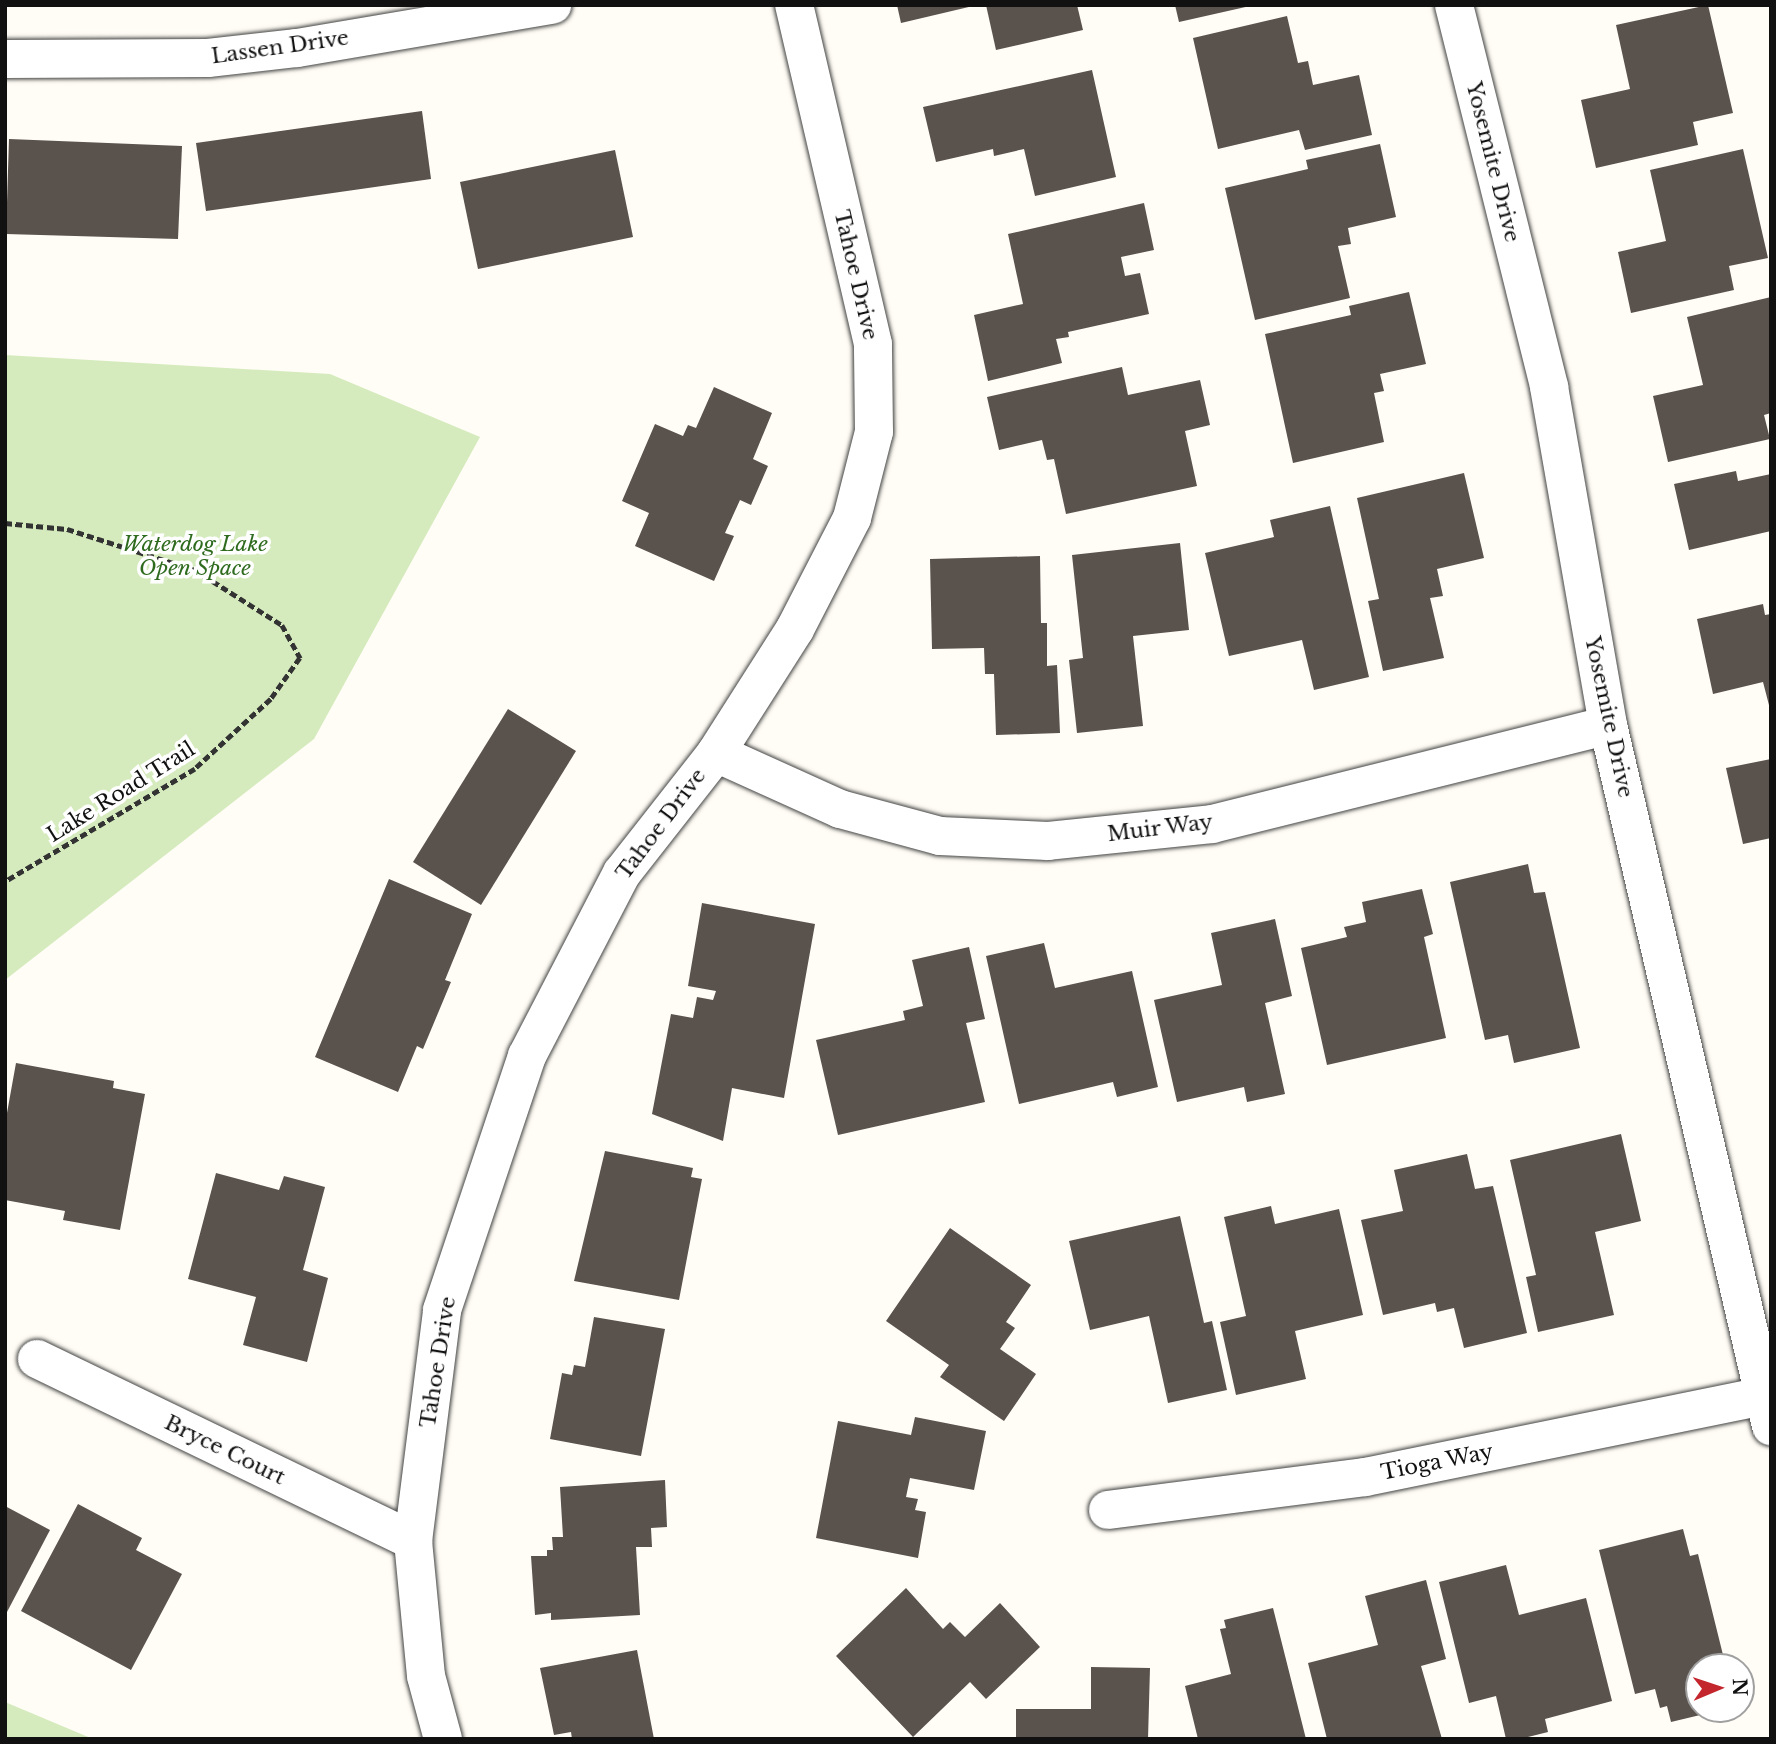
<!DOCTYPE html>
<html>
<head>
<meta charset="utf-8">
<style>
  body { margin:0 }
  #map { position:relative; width:1776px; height:1744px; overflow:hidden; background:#fffdf5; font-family:"Libre Baskerville",serif }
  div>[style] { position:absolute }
  .green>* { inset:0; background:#d5ebbd }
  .building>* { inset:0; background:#5a524d }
  .path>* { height:4.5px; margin-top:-2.25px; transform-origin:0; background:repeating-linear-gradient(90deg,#333 0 7px,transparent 0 10.5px) }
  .roads { filter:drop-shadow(0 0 2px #444) drop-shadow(0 0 2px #444) }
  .minor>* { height:38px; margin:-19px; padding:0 19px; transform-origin:19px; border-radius:19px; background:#fff }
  span { translate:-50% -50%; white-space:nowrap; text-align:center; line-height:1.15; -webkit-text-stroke:7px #fff; paint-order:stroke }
  .street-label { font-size:21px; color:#111 }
  .park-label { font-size:21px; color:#2f6b1f; font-style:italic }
  .frame { position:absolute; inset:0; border:7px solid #111; pointer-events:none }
  .north { position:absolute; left:1685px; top:1653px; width:70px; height:70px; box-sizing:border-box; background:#fff; border:2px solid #a0a0a0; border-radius:50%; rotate:88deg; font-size:19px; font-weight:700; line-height:28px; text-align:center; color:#111 }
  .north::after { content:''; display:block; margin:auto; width:24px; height:32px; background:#c4262e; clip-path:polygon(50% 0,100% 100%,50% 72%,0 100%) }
</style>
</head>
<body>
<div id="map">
  <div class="green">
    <div style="clip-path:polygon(5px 355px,330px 374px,480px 437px,314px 739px,5px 980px)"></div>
    <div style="clip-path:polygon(5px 1702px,93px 1739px,5px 1739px)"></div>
  </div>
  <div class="building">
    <div style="clip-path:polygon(897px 5px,973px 5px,973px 6px,901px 23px)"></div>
    <div style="clip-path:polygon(986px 5px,1077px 5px,1083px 30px,996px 50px)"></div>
    <div style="clip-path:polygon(1175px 5px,1250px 5px,1250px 6px,1179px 22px)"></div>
    <div style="clip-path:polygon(1708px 5px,1733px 113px,1693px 122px,1698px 145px,1596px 168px,1581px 100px,1630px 89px,1616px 25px)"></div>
    <div style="clip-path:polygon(1287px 16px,1298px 63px,1308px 61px,1313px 85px,1359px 75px,1372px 135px,1305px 150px,1299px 130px,1218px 149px,1193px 38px)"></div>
    <div style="clip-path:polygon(1092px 70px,1116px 177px,1035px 196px,1024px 149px,994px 156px,993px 149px,936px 162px,923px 107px)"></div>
    <div style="clip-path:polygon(422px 111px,431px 179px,206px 211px,196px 143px)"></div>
    <div style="clip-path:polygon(9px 139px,182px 146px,178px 239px,6px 234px)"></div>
    <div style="clip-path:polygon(1380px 144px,1396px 217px,1348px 228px,1351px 244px,1338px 246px,1350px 298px,1255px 320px,1225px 188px,1308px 169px,1306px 160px)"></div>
    <div style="clip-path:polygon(1743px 149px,1768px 258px,1729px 266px,1734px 290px,1631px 313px,1618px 252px,1666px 241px,1650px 170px)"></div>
    <div style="clip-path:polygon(615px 150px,633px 237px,478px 269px,460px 182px)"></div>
    <div style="clip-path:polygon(1144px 203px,1154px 250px,1121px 257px,1125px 276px,1140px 273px,1149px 314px,1068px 332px,1069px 337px,1056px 339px,1062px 363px,988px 381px,974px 315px,1023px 304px,1008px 234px)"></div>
    <div style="clip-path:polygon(1409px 292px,1426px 364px,1380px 374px,1384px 391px,1374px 393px,1384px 442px,1293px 463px,1265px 334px,1351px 315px,1349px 306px)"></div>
    <div style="clip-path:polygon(1771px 297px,1771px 413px,1764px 415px,1770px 439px,1668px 462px,1653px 396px,1703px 385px,1687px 317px)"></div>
    <div style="clip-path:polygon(1122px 367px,1128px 395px,1200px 380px,1210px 425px,1185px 431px,1197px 486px,1066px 514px,1054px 459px,1047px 460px,1042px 440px,999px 450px,987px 397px)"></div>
    <div style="clip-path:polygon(714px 387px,772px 413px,753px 459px,768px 466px,751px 505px,740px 500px,725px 533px,734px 536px,714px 581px,635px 546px,649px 513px,622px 501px,655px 424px,683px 436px,688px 425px,696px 428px)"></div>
    <div style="clip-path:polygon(1736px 471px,1738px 481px,1771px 474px,1771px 531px,1689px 550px,1674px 484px)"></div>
    <div style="clip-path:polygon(1464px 473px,1484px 558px,1437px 569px,1443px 596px,1430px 598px,1444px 658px,1383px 671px,1368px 601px,1379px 599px,1357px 498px)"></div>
    <div style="clip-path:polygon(1330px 506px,1369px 677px,1314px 690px,1302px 640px,1229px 656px,1205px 553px,1274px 537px,1270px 520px)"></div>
    <div style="clip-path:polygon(1180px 543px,1189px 630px,1133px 636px,1143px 726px,1077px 733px,1069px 660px,1083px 658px,1072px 555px)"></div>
    <div style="clip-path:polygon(1040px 556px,1041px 623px,1047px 623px,1047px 666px,1057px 665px,1060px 733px,996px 735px,994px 674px,985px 674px,984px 648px,932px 649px,930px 559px)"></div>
    <div style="clip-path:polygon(1763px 604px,1765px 615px,1771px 614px,1770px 709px,1763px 682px,1713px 694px,1697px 619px)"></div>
    <div style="clip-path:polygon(508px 709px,576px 751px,481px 905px,413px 862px)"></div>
    <div style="clip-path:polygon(1771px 759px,1771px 838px,1743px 844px,1726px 768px)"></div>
    <div style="clip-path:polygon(1528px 864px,1534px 893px,1545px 892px,1580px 1048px,1514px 1063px,1508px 1035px,1485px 1040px,1450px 882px)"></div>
    <div style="clip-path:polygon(389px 879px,472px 914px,445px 980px,451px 982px,423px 1049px,417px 1046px,398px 1092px,315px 1057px)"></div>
    <div style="clip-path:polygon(1422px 889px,1433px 934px,1424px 937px,1446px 1038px,1327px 1065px,1301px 948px,1347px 937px,1344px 927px,1366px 922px,1362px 902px)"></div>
    <div style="clip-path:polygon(702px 903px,815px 924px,784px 1098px,732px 1088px,723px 1141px,652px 1114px,671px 1014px,693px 1018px,697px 997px,713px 1000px,716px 991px,688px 986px)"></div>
    <div style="clip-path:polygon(1275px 919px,1292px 996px,1265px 1003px,1285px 1094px,1247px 1102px,1244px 1087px,1177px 1102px,1154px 1000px,1222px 985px,1211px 933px)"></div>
    <div style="clip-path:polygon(1044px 943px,1055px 988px,1132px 971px,1158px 1087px,1117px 1097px,1113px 1082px,1019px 1104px,986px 956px)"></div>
    <div style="clip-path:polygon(969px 947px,985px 1019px,966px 1023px,985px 1102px,838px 1135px,816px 1040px,905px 1020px,903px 1011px,923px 1006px,912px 960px)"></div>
    <div style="clip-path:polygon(16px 1063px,114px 1081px,113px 1088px,145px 1094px,120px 1230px,63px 1220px,65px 1211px,5px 1200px,5px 1124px)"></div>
    <div style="clip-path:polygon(1621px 1134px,1641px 1221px,1595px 1232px,1614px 1315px,1538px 1332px,1526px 1277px,1536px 1275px,1510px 1160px)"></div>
    <div style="clip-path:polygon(605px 1151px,693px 1168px,691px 1177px,702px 1179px,679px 1300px,574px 1281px)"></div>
    <div style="clip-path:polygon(1467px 1154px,1475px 1189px,1493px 1186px,1527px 1333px,1464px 1348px,1454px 1308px,1437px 1312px,1435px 1303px,1383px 1315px,1361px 1220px,1403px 1211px,1394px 1170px)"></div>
    <div style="clip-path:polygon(216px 1173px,279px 1190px,284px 1176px,325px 1187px,303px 1270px,328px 1278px,307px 1362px,243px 1345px,256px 1297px,188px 1279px)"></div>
    <div style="clip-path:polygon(1271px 1206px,1275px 1224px,1339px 1209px,1363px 1315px,1295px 1331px,1306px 1379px,1236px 1395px,1220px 1322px,1246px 1316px,1224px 1217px)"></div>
    <div style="clip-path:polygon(1180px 1216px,1204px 1323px,1212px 1321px,1227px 1390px,1168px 1403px,1149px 1316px,1090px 1330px,1069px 1241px)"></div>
    <div style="clip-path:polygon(950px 1228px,1031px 1285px,1006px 1322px,1015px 1328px,1000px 1349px,1036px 1374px,1004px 1421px,940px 1377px,949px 1365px,886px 1321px)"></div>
    <div style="clip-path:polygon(594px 1317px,665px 1329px,641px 1456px,550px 1439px,562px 1373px,572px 1375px,574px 1365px,585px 1367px)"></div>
    <div style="clip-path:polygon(915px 1417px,986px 1431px,974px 1490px,910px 1478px,906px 1497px,918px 1499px,915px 1510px,926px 1512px,918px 1558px,816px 1538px,838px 1421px,911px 1435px)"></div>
    <div style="clip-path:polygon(665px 1480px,667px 1527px,651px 1528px,652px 1547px,636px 1547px,640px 1615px,551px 1620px,551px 1613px,535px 1615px,531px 1556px,547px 1556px,547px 1550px,553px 1550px,552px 1537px,563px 1537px,560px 1487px)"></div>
    <div style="clip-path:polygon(78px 1504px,142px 1538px,136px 1550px,182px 1574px,131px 1670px,21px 1611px)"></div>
    <div style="clip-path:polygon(5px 1506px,50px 1530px,7px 1612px,5px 1612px)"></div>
    <div style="clip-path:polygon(1683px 1529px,1690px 1556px,1698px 1554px,1726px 1667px,1699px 1667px,1699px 1709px,1721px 1710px,1671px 1722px,1667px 1706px,1660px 1708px,1655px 1689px,1635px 1694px,1599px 1550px)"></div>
    <div style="clip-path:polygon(1506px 1565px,1519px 1615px,1586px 1598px,1612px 1701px,1545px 1719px,1548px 1732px,1520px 1739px,1506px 1739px,1496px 1696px,1469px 1703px,1439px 1582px)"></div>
    <div style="clip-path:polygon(1426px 1580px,1446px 1659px,1421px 1666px,1442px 1739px,1327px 1739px,1308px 1663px,1378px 1645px,1365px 1596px)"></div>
    <div style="clip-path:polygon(906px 1588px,943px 1629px,950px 1622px,965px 1637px,1000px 1603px,1040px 1647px,986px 1699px,970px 1682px,913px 1737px,836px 1656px)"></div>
    <div style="clip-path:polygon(1273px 1608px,1306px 1739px,1198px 1739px,1185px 1686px,1231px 1674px,1220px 1629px,1226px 1628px,1224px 1620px)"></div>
    <div style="clip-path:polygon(637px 1650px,654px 1739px,572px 1739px,571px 1732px,554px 1735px,540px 1668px)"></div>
    <div style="clip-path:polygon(1091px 1667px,1150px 1668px,1148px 1739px,1016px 1739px,1016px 1709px,1091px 1709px)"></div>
  </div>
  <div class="path">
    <div style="left:5px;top:523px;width:62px;rotate:5.5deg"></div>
    <div style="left:67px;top:529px;width:134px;rotate:17.8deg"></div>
    <div style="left:195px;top:570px;width:103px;rotate:32.3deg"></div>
    <div style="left:282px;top:625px;width:38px;rotate:61deg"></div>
    <div style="left:300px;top:658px;width:50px;rotate:125.3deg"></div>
    <div style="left:271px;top:699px;width:103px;rotate:137.4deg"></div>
    <div style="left:195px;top:769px;width:221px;rotate:149.3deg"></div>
  </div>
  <div class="roads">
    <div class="minor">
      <div style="left:1454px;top:5px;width:394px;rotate:76deg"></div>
      <div style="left:1549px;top:387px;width:343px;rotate:80.1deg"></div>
      <div style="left:1608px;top:725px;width:720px;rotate:76.91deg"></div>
      <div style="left:5px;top:59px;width:203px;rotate:-0.3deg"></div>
      <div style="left:208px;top:58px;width:90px;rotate:-6.4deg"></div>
      <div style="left:297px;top:48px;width:259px;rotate:-9.6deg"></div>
      <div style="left:716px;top:753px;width:136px;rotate:24.3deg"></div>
      <div style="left:840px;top:809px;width:104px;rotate:15.1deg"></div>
      <div style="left:940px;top:836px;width:108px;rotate:2.7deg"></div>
      <div style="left:1048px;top:841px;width:165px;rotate:-5.9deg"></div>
      <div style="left:1212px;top:824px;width:408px;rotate:-14deg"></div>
      <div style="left:37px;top:1359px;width:418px;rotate:25.8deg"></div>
      <div style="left:1108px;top:1510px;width:259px;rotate:-7.3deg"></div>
      <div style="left:1365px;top:1477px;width:407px;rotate:-11.5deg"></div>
      <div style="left:443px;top:1739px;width:65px;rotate:-105.1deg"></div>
      <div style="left:426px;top:1676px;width:136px;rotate:-95.5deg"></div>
      <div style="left:413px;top:1541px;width:233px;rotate:-82.8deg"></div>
      <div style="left:442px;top:1310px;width:268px;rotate:-71.5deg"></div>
      <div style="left:527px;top:1056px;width:206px;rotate:-62.6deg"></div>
      <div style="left:622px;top:873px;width:152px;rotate:-51.9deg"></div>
      <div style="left:716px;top:753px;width:147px;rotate:-57.5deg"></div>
      <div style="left:795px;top:629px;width:125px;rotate:-62.8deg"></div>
      <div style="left:852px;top:518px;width:89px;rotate:-75.7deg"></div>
      <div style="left:874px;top:432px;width:88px;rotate:-90.7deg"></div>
      <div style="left:873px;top:344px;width:348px;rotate:-103.1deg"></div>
    </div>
  </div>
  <div class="street-label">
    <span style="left:280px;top:47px;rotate:-8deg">Lassen Drive</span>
    <span style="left:1493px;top:162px;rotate:76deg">Yosemite Drive</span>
    <span style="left:856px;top:275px;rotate:77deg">Tahoe Drive</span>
    <span style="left:1609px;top:717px;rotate:78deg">Yosemite Drive</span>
    <span style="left:121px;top:792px;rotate:-32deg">Lake Road Trail</span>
    <span style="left:661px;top:824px;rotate:-53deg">Tahoe Drive</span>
    <span style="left:1160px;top:828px;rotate:-7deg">Muir Way</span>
    <span style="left:438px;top:1362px;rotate:-81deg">Tahoe Drive</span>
    <span style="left:225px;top:1450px;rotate:26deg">Bryce Court</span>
    <span style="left:1437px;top:1462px;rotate:-11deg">Tioga Way</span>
  </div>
  <div class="park-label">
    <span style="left:195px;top:556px">Waterdog Lake<br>Open Space</span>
  </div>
  <div class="frame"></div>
  <div class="north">N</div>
</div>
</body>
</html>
